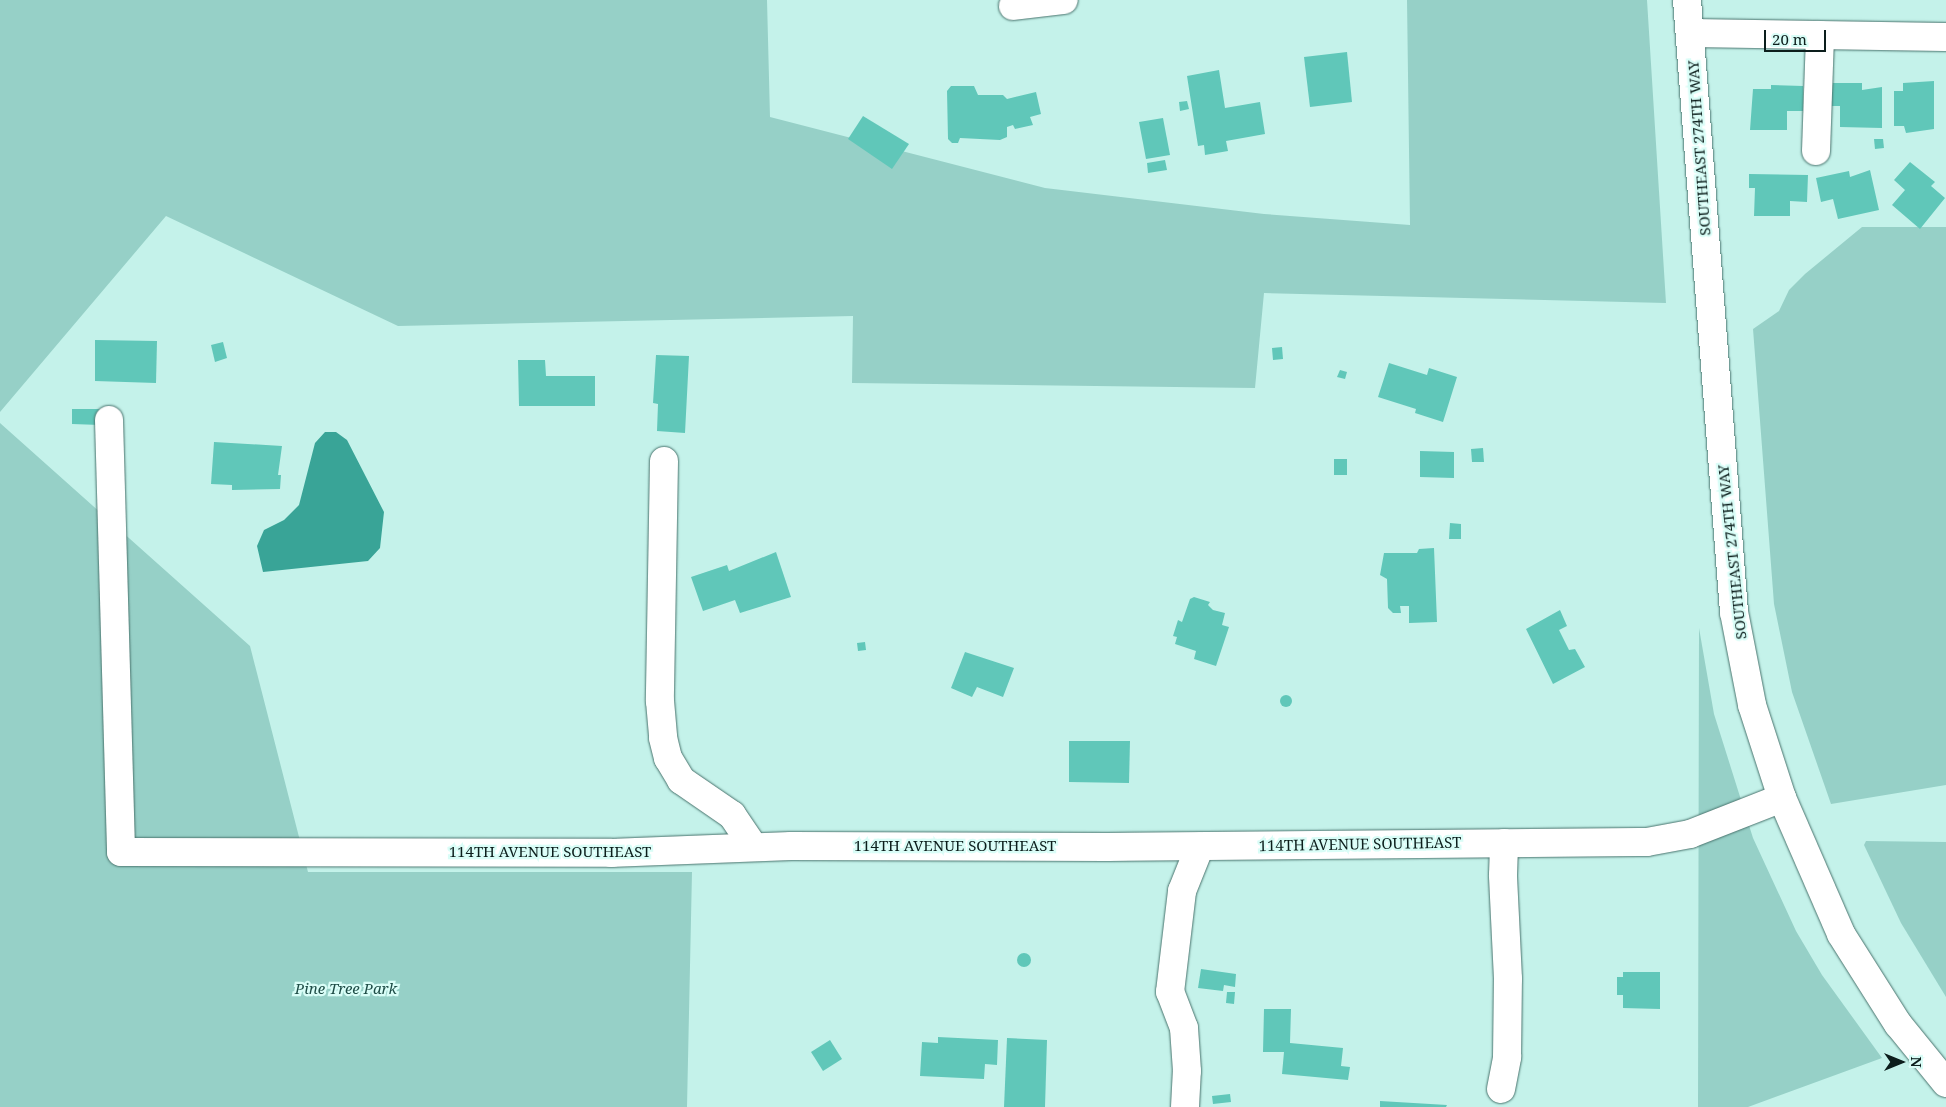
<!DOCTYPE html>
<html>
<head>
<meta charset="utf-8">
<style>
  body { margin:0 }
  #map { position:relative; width:1946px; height:1107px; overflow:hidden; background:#c4f2ea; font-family:"Noto Serif",serif }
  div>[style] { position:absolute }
  .green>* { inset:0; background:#96d0c7 }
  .water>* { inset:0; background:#39a497 }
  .building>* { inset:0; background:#60c7b9 }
  .round { border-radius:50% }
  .roads { filter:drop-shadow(0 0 1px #49736d) drop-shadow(0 0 1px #49736d) }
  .minor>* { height:28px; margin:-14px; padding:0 14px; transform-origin:14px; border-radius:14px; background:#fff }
  .major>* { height:28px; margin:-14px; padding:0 14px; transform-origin:14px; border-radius:14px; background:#fff }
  span { translate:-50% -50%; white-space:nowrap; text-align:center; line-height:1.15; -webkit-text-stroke:4.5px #d9fdf7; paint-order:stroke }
  .street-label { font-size:15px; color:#0c1e1c }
  .park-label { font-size:15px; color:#1e4c46; font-style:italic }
  .north { position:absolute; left:1876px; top:1037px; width:50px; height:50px; -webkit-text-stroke:4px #d9fdf7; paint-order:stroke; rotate:90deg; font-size:14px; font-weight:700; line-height:20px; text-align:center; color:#0c1e1c }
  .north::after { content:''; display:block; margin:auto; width:18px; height:22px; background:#0c1e1c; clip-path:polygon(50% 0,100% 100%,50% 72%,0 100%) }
  .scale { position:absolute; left:1764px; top:30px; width:62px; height:22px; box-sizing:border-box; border:2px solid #0c1e1c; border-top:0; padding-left:6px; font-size:15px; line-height:18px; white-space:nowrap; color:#0c1e1c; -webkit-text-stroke:4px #d9fdf7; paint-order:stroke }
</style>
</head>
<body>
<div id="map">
  <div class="green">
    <div style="clip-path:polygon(0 0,767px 0,770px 117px,1045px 188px,1264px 214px,1410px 225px,1407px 0,1647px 0,1666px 303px,1264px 293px,1255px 388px,852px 383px,853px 316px,398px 326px,166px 216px,0 412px)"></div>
    <div style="clip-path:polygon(1862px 227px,1946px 227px,1946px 785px,1831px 804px,1792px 692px,1774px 604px,1753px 329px,1779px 311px,1789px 290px,1805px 274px)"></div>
    <div style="clip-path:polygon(0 423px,250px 646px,308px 872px,692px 872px,687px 1107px,0 1107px)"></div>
    <div style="clip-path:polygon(1699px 628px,1714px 714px,1753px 838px,1796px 931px,1822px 975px,1882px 1058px,1748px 1107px,1698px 1107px)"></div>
    <div style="clip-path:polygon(1866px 841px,1946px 842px,1946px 997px,1901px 923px,1864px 845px)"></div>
  </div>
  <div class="water">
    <div style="clip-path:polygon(325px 432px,336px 432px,347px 440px,384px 512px,380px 548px,368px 561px,263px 572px,257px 546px,264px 530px,284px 520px,299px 505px,315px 443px)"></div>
  </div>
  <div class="building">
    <div style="clip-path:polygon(1347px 52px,1352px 102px,1310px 107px,1304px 57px)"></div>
    <div style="clip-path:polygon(1219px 70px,1225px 108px,1260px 102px,1265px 134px,1226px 141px,1228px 151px,1205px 155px,1204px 145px,1198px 146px,1187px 76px)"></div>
    <div style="clip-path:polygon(1934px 81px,1934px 129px,1906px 133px,1904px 126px,1894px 126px,1894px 91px,1903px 91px,1903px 83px)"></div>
    <div style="clip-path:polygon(1829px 83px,1862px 83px,1862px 90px,1882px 87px,1882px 128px,1840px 127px,1840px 106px,1829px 106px)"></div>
    <div style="clip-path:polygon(1771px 85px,1803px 86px,1803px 111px,1787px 111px,1787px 130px,1750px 130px,1753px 89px,1771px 89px)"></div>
    <div style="clip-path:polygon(951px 86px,974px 86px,978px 95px,1003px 95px,1007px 99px,1036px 92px,1041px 114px,1030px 117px,1033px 125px,1015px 129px,1013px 125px,1007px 127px,1007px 137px,1000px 140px,960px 138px,958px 143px,952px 143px,948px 139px,947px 91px)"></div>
    <div style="clip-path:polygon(1187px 101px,1189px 109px,1180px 111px,1179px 102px)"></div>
    <div style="clip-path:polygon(863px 116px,909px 144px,892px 169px,848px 139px)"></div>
    <div style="clip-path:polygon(1163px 118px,1170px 155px,1146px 159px,1139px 122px)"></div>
    <div style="clip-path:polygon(1874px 139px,1883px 139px,1884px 148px,1875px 149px)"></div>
    <div style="clip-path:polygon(1165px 160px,1167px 170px,1148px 173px,1147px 163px)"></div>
    <div style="clip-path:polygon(1910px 162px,1935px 182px,1931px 186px,1945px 198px,1920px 229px,1892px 205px,1905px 190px,1894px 180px)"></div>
    <div style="clip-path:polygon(1870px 170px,1879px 210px,1838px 219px,1833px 199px,1821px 202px,1816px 178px,1849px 171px,1850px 177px)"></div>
    <div style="clip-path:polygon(1749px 174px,1808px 175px,1807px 202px,1790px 201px,1790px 216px,1754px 216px,1755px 188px,1749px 188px)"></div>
    <div style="clip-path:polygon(95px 340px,157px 341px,156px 383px,95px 381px)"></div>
    <div style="clip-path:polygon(223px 342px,227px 358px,215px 362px,211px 345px)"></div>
    <div style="clip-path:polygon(1282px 347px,1283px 359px,1273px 360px,1272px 348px)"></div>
    <div style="clip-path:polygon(656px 355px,689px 356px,685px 433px,657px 431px,658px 404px,653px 403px)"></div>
    <div style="clip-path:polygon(518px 360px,545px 360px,546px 376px,595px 376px,595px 406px,519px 406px)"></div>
    <div style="clip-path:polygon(1389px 363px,1427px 375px,1429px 368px,1457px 377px,1443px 422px,1415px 413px,1416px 409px,1378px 397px)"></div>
    <div style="clip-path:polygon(1340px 370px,1347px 372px,1345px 379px,1337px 377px)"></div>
    <div style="clip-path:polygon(72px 409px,100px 409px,100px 425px,72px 424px)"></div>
    <div style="clip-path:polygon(214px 442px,282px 446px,278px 475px,281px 475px,280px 489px,232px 490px,232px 485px,211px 484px)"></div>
    <div style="clip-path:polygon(1483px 448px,1484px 462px,1472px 462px,1471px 449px)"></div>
    <div style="clip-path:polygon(1420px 451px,1454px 452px,1454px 478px,1420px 477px)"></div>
    <div style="clip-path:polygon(1334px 459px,1347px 459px,1347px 475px,1334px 475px)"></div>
    <div style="clip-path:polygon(1450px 523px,1461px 524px,1461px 539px,1449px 539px)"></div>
    <div style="clip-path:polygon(1434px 548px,1437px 622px,1409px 623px,1409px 606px,1400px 606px,1401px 613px,1393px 613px,1388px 608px,1387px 579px,1380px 575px,1384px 553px,1417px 553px,1419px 549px)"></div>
    <div style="clip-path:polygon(776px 552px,791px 597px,740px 613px,735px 600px,703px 611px,691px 577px,727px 565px,729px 571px)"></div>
    <div style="clip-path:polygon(1194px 597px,1210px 602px,1208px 605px,1213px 610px,1225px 613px,1222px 625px,1229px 627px,1216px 666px,1194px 659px,1196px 651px,1175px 644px,1177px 637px,1173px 636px,1178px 620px,1182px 622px,1190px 599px)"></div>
    <div style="clip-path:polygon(1560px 610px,1567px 626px,1559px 630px,1569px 650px,1575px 649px,1585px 667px,1553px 684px,1526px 629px)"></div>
    <div style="clip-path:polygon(865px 642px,866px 650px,858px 651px,857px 643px)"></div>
    <div style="clip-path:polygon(965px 652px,1014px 668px,1003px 697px,977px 687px,972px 697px,951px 688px)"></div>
    <div class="round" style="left:1280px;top:695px;width:12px;height:12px"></div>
    <div style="clip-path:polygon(1069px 741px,1130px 741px,1129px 783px,1069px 782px)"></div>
    <div class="round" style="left:1017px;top:953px;width:14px;height:14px"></div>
    <div style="clip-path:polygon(1201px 969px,1236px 974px,1235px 987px,1224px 985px,1223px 991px,1198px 988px)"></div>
    <div style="clip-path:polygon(1623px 972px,1660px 972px,1660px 1009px,1623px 1008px,1623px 995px,1617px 995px,1617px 977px,1623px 977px)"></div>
    <div style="clip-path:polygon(1227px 992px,1235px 992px,1234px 1004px,1226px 1003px)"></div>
    <div style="clip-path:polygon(1264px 1009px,1291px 1009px,1290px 1043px,1343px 1048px,1341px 1066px,1350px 1067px,1348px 1080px,1282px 1074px,1284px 1052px,1263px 1052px)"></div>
    <div style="clip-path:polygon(938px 1037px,998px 1040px,997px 1065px,985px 1064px,984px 1079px,920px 1076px,922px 1042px,938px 1043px)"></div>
    <div style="clip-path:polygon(1007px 1038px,1047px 1040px,1045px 1107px,1004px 1107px)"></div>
    <div style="clip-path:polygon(830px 1040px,842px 1059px,823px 1071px,811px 1052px)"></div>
    <div style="clip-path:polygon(1230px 1094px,1231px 1102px,1213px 1104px,1212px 1096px)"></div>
    <div style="clip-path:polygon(1380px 1101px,1447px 1105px,1446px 1107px,1380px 1107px)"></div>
  </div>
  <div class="roads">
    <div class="minor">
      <div style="left:1013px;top:6px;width:51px;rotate:-6.7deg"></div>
      <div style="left:1690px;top:33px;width:256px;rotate:0.9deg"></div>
      <div style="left:1816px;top:151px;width:116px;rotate:-88deg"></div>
      <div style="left:109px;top:420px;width:432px;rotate:88.4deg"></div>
      <div style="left:121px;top:852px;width:490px;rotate:0.1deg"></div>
      <div style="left:611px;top:853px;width:180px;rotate:-2.2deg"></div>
      <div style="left:791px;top:846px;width:317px;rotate:0.2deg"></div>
      <div style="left:1108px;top:847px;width:539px;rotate:-0.53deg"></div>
      <div style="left:1647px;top:842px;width:44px;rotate:-10.5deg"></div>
      <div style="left:1690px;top:834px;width:99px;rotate:-21.4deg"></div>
      <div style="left:664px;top:461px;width:240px;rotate:91deg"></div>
      <div style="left:660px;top:701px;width:37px;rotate:85deg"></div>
      <div style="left:663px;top:738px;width:21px;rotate:76deg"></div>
      <div style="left:668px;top:758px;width:26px;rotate:59deg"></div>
      <div style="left:681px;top:780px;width:62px;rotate:34.5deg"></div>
      <div style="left:732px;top:815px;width:37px;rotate:56deg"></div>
      <div style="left:1501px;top:1089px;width:33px;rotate:-79deg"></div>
      <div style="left:1507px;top:1057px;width:78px;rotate:-89.3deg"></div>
      <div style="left:1508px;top:979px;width:104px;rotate:-92.8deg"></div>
      <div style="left:1503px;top:875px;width:32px;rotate:-88deg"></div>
      <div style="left:1185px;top:1107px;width:36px;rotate:-87deg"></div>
      <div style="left:1187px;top:1071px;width:43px;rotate:-94deg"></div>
      <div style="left:1184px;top:1028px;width:39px;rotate:-111deg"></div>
      <div style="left:1170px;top:992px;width:102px;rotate:-83.2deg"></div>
      <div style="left:1182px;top:891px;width:48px;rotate:-68.2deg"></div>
    </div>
    <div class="major">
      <div style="left:1687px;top:0;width:614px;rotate:85.61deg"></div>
      <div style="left:1734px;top:612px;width:95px;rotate:79deg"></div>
      <div style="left:1752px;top:705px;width:98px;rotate:72.1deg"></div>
      <div style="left:1782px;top:798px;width:148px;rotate:66.5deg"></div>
      <div style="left:1841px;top:934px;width:107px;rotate:57.7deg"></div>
      <div style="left:1898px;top:1024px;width:76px;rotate:50.9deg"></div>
    </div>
  </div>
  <div class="street-label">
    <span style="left:1699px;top:148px;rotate:-94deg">SOUTHEAST 274TH WAY</span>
    <span style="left:1732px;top:552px;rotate:-96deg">SOUTHEAST 274TH WAY</span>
    <span style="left:1360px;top:844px;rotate:-1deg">114TH AVENUE SOUTHEAST</span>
    <span style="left:955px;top:846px">114TH AVENUE SOUTHEAST</span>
    <span style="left:550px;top:852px">114TH AVENUE SOUTHEAST</span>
  </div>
  <div class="park-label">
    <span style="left:346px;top:989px">Pine Tree Park</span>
  </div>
  <div class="north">N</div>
  <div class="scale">20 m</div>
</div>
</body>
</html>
